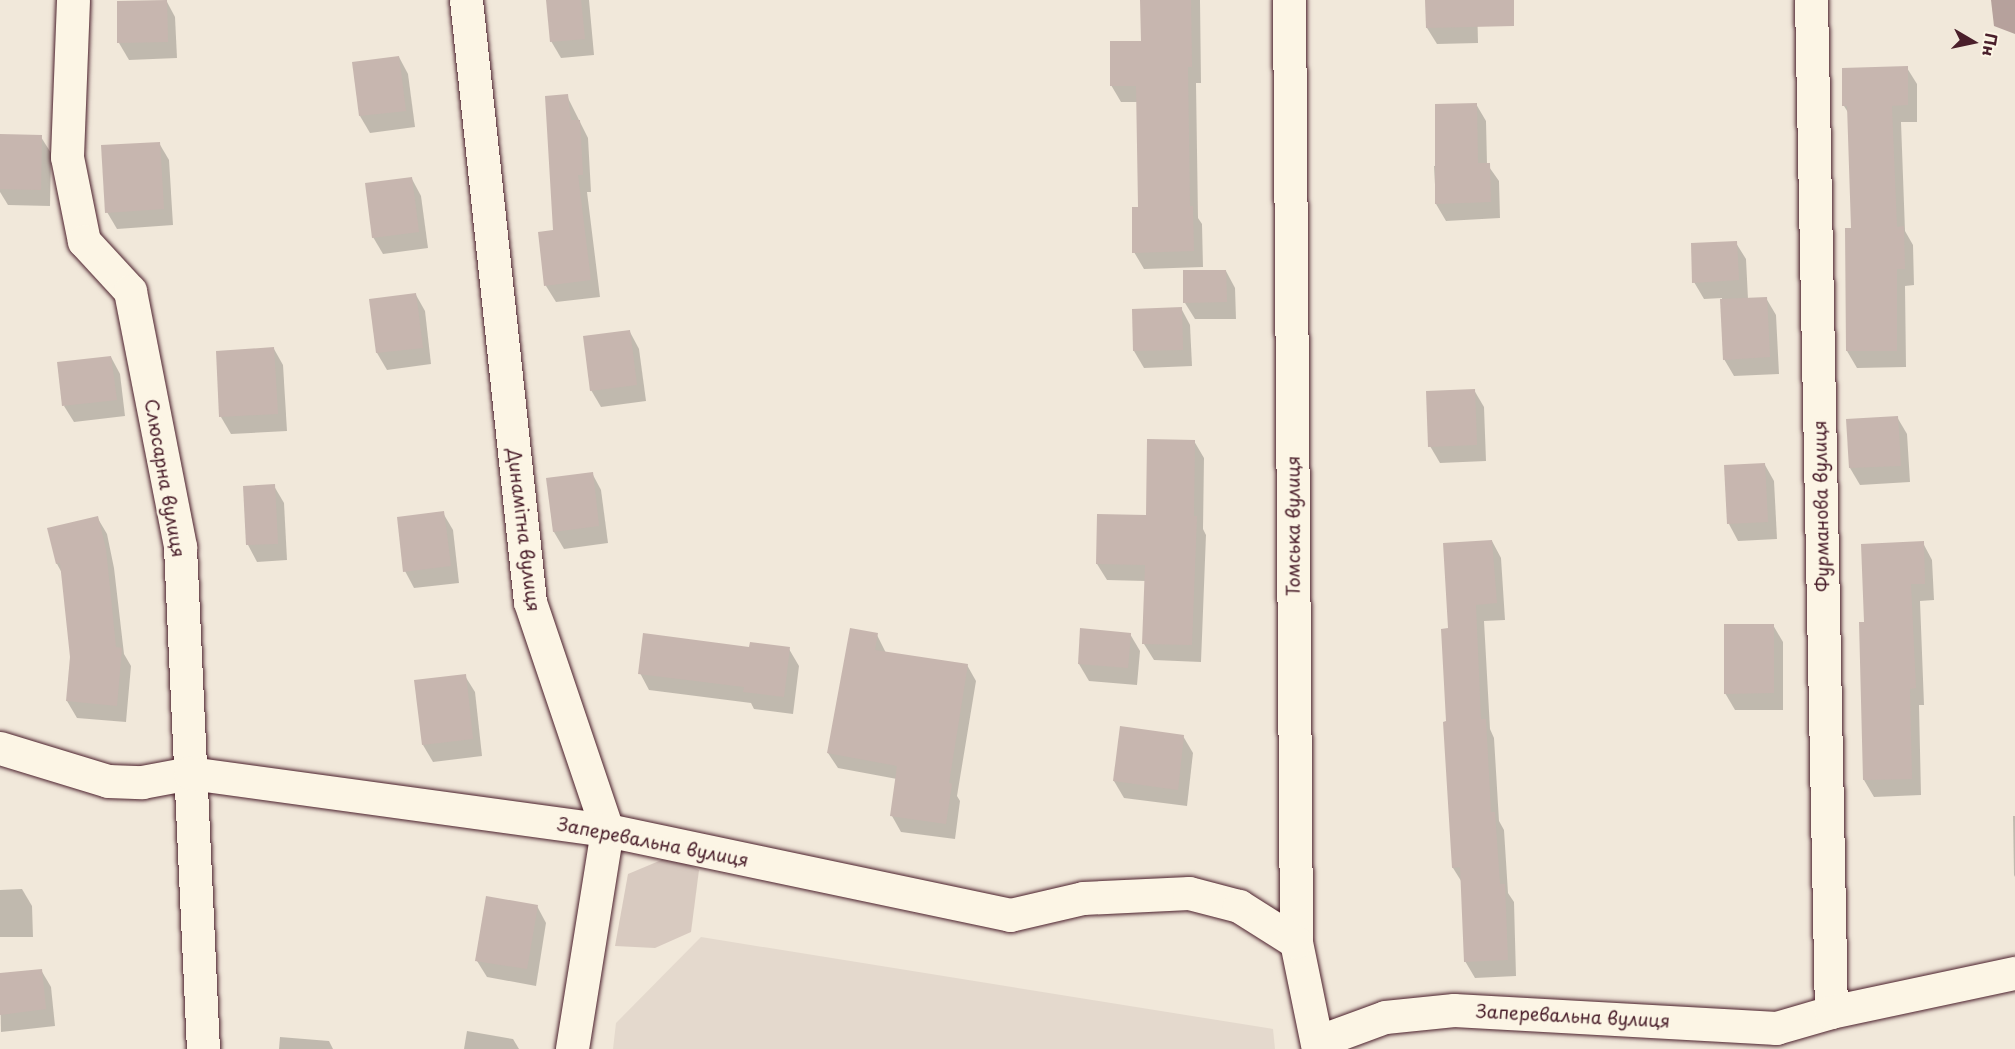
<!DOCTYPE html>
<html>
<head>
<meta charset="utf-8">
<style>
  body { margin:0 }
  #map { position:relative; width:2015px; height:1049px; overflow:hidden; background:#f1e8da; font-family:"Playpen Sans",sans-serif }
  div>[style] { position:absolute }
  .built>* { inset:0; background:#e4d9cd }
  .green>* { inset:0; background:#d8cac0 }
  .water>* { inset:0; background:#b6a19c }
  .shadow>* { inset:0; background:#0003 }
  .building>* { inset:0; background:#c7b6af }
  .roads { filter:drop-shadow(0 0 2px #4a1f2b) drop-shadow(0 0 2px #4a1f2b) }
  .minor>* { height:33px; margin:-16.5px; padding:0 16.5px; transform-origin:16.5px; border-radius:16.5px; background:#fcf5e5 }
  span { translate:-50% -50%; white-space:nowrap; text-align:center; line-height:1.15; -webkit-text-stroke:4.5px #fcf5e5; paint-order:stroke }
  .street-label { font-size:18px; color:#4a1f2b }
  .north { position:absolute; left:1943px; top:12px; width:60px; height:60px; -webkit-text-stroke:4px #fcf5e5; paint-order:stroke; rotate:99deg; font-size:16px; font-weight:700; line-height:24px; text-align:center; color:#4a1f2b }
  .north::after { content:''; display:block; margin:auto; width:21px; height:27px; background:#4a1f2b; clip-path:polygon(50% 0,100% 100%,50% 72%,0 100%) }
</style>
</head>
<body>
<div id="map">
  <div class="built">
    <div style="clip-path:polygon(701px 937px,1273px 1029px,1275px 1049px,613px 1049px,616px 1023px)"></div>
  </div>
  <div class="green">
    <div style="clip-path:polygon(671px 856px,699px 870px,691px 932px,655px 948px,615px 946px,628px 874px)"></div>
  </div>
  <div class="water">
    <div style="clip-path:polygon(1991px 0,2015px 0,2015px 34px,1994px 26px)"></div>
  </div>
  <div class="shadow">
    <div style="clip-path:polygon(166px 0,175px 17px,177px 58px,129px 60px,119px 43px)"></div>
    <div style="clip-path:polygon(548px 0,589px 0,594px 55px,561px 58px,551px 41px)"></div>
    <div style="clip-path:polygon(1142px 0,1200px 0,1201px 83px,1196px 83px,1198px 218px,1202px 224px,1203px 267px,1144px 269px,1134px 252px,1140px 208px,1138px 102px,1121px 102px,1111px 85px,1142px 43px)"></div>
    <div style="clip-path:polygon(1427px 0,1477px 0,1478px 43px,1437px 44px,1427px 28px)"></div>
    <div style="clip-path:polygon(399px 57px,408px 74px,415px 127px,370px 133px,360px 116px)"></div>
    <div style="clip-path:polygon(1907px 68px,1917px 84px,1917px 122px,1901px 122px,1905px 231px,1913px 245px,1914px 285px,1905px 286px,1906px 367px,1857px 368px,1847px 351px,1853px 229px,1849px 114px,1844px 106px,1843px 69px)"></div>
    <div style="clip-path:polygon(567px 96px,588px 138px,591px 192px,587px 192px,600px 297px,556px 302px,546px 286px,555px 231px)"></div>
    <div style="clip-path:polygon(1476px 104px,1486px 121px,1487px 164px,1499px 181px,1500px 218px,1446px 221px,1436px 204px,1434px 166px,1438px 166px)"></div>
    <div style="clip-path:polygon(0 136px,41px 137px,51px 153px,50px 206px,8px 205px,0 192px)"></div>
    <div style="clip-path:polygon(159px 143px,169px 160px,173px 225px,117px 229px,107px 212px)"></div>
    <div style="clip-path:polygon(412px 179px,421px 196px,428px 248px,383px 254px,373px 237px)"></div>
    <div style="clip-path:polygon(1736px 243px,1746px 259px,1748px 299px,1766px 298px,1776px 315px,1779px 374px,1734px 376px,1724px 359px,1722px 298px,1704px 299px,1694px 282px)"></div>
    <div style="clip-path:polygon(1226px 271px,1235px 288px,1236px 319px,1195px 319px,1185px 303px)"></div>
    <div style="clip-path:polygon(416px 295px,425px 311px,431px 364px,387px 370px,377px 353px,371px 300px)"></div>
    <div style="clip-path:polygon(1181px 308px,1190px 325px,1192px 366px,1144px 368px,1134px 351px)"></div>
    <div style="clip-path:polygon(630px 332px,639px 349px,646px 401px,601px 407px,591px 390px)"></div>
    <div style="clip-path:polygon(274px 349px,283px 365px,287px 431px,231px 434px,221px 417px)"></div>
    <div style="clip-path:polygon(111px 357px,120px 374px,125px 416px,74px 422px,64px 406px)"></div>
    <div style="clip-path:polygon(1474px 390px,1484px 407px,1486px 461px,1440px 463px,1430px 446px)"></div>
    <div style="clip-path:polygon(1897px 417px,1907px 434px,1910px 482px,1860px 485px,1850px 468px)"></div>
    <div style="clip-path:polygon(1194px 441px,1204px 458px,1203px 529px,1206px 535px,1201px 662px,1154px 660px,1144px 644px,1146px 581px,1107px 580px,1097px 564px,1147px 516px)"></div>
    <div style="clip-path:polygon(1765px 465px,1774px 481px,1777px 539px,1738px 541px,1729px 524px)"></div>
    <div style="clip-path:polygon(592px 473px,601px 490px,608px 543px,564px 549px,554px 532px,547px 479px)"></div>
    <div style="clip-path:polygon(274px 486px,284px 503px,287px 560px,257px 562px,248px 545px)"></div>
    <div style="clip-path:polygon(443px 513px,453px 530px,459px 583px,414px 588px,405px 571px)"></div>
    <div style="clip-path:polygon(97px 517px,107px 534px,114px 568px,124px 654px,131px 666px,126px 722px,77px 718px,67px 701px,72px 657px,62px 573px,57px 564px,49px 529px)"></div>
    <div style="clip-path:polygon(1492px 541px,1501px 558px,1505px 620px,1484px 621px,1490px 729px,1494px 738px,1499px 821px,1504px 830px,1508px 893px,1514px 902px,1516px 976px,1475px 978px,1465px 961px,1463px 884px,1453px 868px,1447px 723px,1450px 630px)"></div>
    <div style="clip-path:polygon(1923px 543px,1932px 560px,1934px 600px,1920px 601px,1924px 705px,1919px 705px,1921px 795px,1874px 797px,1864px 780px,1866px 624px)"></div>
    <div style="clip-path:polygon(1773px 625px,1783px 642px,1783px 710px,1735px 710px,1725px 693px)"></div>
    <div style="clip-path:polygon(1130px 634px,1140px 651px,1137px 685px,1089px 681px,1079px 664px)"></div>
    <div style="clip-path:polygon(877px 635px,886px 653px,967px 665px,976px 681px,957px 796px,960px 801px,955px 839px,901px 832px,892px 816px,897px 779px,838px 768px,828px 753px)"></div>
    <div style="clip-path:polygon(750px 649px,789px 649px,799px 666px,793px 714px,754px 709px,751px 703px,649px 690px,640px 673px)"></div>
    <div style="clip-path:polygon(465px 676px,475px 692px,482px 756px,433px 762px,423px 745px)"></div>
    <div style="clip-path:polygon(1183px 736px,1193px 753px,1187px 806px,1124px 798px,1114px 781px)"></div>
    <div style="clip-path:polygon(2013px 816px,2015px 816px,2015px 877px,2014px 875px)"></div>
    <div style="clip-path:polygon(22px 889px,32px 906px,33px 937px,0 937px,0 890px)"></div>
    <div style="clip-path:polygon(537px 906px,546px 923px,536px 986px,487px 977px,477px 961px)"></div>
    <div style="clip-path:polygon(41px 970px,51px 987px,55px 1026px,1px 1032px,0 975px)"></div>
    <div style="clip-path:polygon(467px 1031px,513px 1039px,519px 1049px,464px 1049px)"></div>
    <div style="clip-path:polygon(280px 1037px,329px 1041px,333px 1049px,279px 1049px)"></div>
  </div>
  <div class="building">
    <div style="clip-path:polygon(167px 0,168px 42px,117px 43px,117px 1px)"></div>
    <div style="clip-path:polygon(546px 0,581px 0,585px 39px,550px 42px)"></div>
    <div style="clip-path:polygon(1140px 0,1191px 0,1192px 67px,1188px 67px,1190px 206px,1193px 206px,1194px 251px,1132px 253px,1132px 207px,1138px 207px,1136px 86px,1110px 86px,1110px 41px,1141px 41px)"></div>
    <div style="clip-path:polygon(1425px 0,1514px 0,1514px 26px,1426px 28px)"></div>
    <div style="clip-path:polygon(399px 56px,406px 111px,359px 116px,352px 62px)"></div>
    <div style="clip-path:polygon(1908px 66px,1908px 105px,1892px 106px,1897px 227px,1904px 226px,1905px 269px,1897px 269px,1897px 351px,1846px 351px,1845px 228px,1851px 228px,1847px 106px,1842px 106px,1842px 68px)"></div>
    <div style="clip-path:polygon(568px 94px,571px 120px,580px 120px,583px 175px,578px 175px,591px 280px,544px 286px,538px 232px,553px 230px,545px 96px)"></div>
    <div style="clip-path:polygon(1477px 103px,1478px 163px,1490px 163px,1491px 202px,1435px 204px,1435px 104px)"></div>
    <div style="clip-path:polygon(0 134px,42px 135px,41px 190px,0 189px)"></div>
    <div style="clip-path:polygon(160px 142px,164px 209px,105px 213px,101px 145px)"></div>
    <div style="clip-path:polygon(412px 177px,419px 232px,372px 238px,365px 183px)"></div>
    <div style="clip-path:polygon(1737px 241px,1739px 280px,1692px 283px,1691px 243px)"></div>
    <div style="clip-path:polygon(1183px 270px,1226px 270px,1227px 302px,1183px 303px)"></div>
    <div style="clip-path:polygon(416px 293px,423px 348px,376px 353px,369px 299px)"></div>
    <div style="clip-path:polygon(1767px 297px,1770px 357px,1723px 360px,1720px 299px)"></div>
    <div style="clip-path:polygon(1182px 307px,1183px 350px,1133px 351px,1132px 309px)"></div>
    <div style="clip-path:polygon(630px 330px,637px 385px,590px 391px,583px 336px)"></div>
    <div style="clip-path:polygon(274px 347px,278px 414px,219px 417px,216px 351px)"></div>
    <div style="clip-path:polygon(111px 356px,117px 400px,62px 406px,57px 362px)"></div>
    <div style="clip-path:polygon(1475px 389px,1477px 445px,1428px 447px,1426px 391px)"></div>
    <div style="clip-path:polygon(1898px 416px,1901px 466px,1849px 468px,1846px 419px)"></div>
    <div style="clip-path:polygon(1147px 439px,1195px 440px,1194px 516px,1197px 516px,1192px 645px,1142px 644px,1145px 565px,1096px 564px,1097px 514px,1146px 515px)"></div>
    <div style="clip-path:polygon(1765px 463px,1768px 522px,1727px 524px,1724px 465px)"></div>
    <div style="clip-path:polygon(593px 472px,599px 526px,553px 532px,546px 478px)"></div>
    <div style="clip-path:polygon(275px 484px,278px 544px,246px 545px,243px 486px)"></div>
    <div style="clip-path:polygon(444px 511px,451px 566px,403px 572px,397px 517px)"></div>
    <div style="clip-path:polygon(98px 516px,106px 549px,116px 647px,122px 648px,117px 706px,66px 701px,70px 657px,60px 563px,56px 564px,47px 528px)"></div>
    <div style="clip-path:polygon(1492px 540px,1497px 603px,1476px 605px,1481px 719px,1486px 719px,1491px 812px,1495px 812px,1500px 884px,1505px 884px,1508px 960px,1464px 962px,1460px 867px,1452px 868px,1443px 722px,1446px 721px,1441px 629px,1448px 628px,1443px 543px)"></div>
    <div style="clip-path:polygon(1924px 541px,1925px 584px,1911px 584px,1916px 688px,1910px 689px,1912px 779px,1863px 780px,1859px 622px,1864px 622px,1861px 544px)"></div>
    <div style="clip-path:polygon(1724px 624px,1774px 624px,1774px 693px,1724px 694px)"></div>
    <div style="clip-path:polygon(850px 628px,878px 633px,875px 650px,968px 664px,949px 783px,952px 784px,946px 824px,890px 816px,897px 766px,827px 753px)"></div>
    <div style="clip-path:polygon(1080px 628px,1131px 633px,1128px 668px,1078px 664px)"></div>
    <div style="clip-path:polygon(643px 633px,749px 647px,750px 642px,790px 647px,784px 697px,743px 692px,744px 687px,638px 674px)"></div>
    <div style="clip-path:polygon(466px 674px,473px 739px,422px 745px,414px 680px)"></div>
    <div style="clip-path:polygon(1120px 726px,1184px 735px,1178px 790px,1113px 781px)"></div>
    <div style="clip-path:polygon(486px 896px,538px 905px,527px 969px,475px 961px)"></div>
    <div style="clip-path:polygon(42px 969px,46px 1009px,0 1015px,0 973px)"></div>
  </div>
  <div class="roads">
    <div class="minor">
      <div style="left:73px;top:0;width:157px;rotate:92.2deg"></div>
      <div style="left:67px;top:157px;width:86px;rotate:78.6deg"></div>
      <div style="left:84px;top:241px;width:68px;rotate:47.4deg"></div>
      <div style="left:130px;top:291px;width:261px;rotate:78.9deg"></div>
      <div style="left:180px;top:547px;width:503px;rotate:87.38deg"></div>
      <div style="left:466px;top:0;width:605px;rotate:83.93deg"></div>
      <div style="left:530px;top:602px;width:241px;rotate:71.3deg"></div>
      <div style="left:607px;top:830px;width:222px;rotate:99.1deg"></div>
      <div style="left:1289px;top:0;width:942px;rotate:89.57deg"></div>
      <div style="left:1296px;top:942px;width:109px;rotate:78.4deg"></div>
      <div style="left:1811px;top:0;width:1012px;rotate:88.87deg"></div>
      <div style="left:0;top:748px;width:113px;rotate:17deg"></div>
      <div style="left:108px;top:781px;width:34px;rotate:2deg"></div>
      <div style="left:142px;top:782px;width:49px;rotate:-10.6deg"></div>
      <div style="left:190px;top:773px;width:421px;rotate:7.8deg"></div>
      <div style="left:607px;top:830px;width:412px;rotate:11.9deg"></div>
      <div style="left:1010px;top:915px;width:75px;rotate:-13.1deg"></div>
      <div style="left:1083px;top:898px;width:106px;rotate:-2.7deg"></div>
      <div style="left:1189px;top:893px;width:52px;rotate:14.6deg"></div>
      <div style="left:1239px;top:906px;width:67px;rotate:32.3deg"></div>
      <div style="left:1317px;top:1042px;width:72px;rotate:-20.2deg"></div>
      <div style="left:1385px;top:1017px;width:69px;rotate:-5.8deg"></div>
      <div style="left:1454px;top:1010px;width:323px;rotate:3.2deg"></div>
      <div style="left:1776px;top:1028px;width:57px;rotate:-16.2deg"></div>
      <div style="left:1831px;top:1012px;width:188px;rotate:-12deg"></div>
    </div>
  </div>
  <div class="street-label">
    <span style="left:165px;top:478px;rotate:80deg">Слюсарна вулиця</span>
    <span style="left:1821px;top:506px;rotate:-91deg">Фурманова вулиця</span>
    <span style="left:1293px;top:526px;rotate:-90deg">Томська вулиця</span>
    <span style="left:524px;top:530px;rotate:83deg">Динамітна вулиця</span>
    <span style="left:653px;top:842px;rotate:11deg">Заперевальна вулиця</span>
    <span style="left:1573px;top:1016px;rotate:3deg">Заперевальна вулиця</span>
  </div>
  <div class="north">Пн</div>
</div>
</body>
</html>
